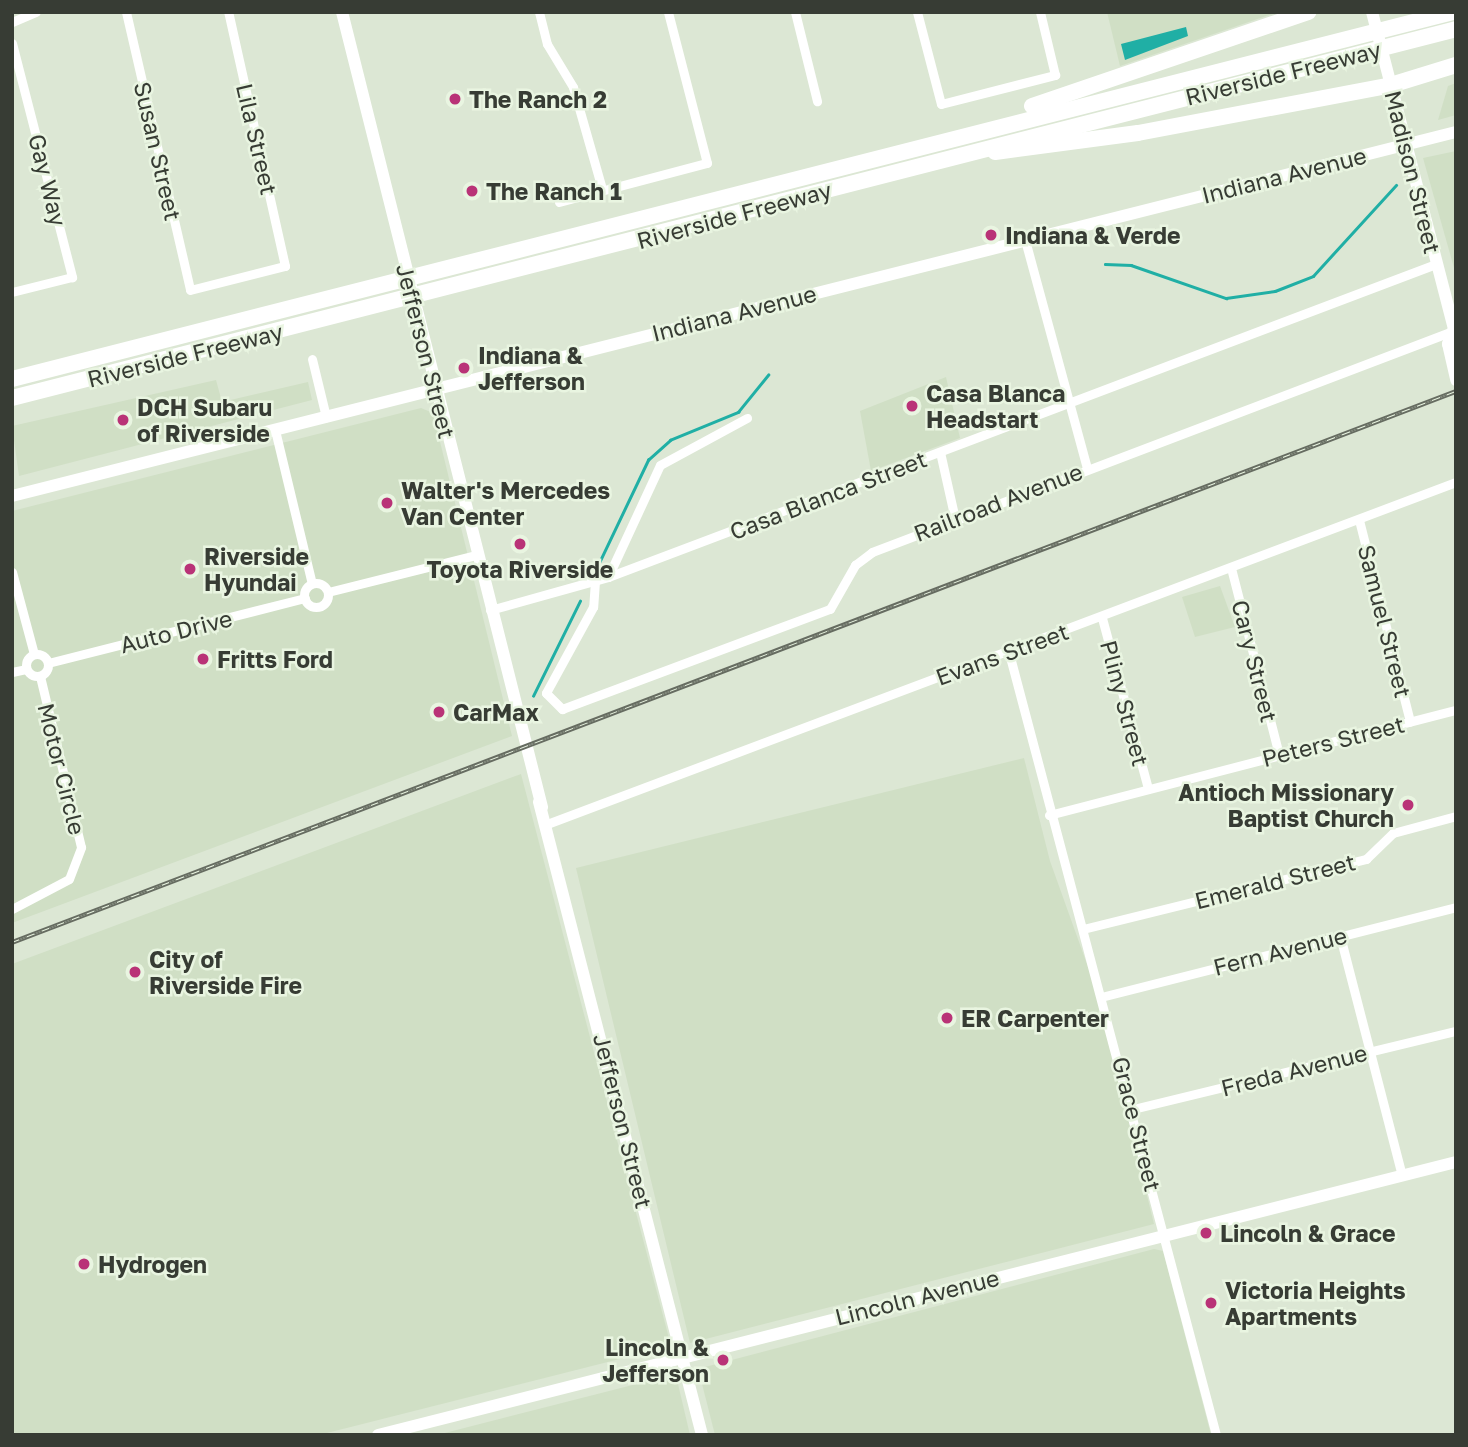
<!DOCTYPE html>
<html>
<head>
<meta charset="utf-8">
<style>
  body { margin:0 }
  #map { position:relative; width:1468px; height:1447px; overflow:hidden; background:#dce7d4; font-family:"Golos Text",sans-serif }
  div>[style] { position:absolute }
  .built>* { inset:0; background:#d0dfc5 }
  .water>* { inset:0; background:#20afa5 }
  .stream>* { height:2.5px; margin:-1.25px; padding:0 1.25px; transform-origin:1.25px; border-radius:1.25px; background:#20afa5 }
  .street>* { height:9px; margin:-4.5px; padding:0 4.5px; transform-origin:4.5px; border-radius:4.5px; background:#fff }
  .street>.ring { margin:-4.5px; padding:0; box-sizing:content-box; background:none; border:9px solid #fff; border-radius:50% }
  .secondary>* { height:12px; margin:-6px; padding:0 6px; transform-origin:6px; border-radius:6px; background:#fff }
  .highway>* { height:16px; margin:-8px; padding:0 8px; transform-origin:8px; border-radius:8px; background:#fff }
  .rail>* { height:5px; margin-top:-2.5px; transform-origin:0; background:repeating-linear-gradient(90deg,#e9f5e1 0 8px,#666c61 0 16px); box-sizing:border-box; border-block:2px solid #666c61 }
  .dots>* { width:19px; height:19px; translate:-50% -50%; box-sizing:border-box; border:4px solid #e9f5e1; border-radius:50% }
  span { translate:-50% -50%; white-space:nowrap; text-align:center; line-height:1.15; -webkit-text-stroke:5px #e9f5e1; paint-order:stroke }
  .street-label { font-size:23px; color:#373c34 }
  .poi-label { font-size:23px; color:#373c34; font-weight:700 }
  .left { translate:0 -50%; text-align:left }
  .right { translate:-100% -50%; text-align:right }
  .frame { position:absolute; inset:0; border:14px solid #373c34; pointer-events:none }
</style>
</head>
<body>
<div id="map">
  <div class="built">
    <div style="clip-path:polygon(1107px 12px,1278px 12px,1120px 66px)"></div>
    <div style="clip-path:polygon(1456px 83px,1456px 115px,1438px 120px,1448px 86px)"></div>
    <div style="clip-path:polygon(1456px 151px,1456px 275px,1423px 158px)"></div>
    <div style="clip-path:polygon(946px 377px,960px 438px,871px 471px,860px 411px)"></div>
    <div style="clip-path:polygon(216px 380px,222px 402px,308px 382px,312px 400px,19px 476px,12px 426px)"></div>
    <div style="clip-path:polygon(421px 408px,433px 413px,512px 736px,12px 923px,12px 511px)"></div>
    <div style="clip-path:polygon(1220px 586px,1235px 627px,1195px 637px,1182px 597px)"></div>
    <div style="clip-path:polygon(1024px 758px,1050px 861px,1098px 995px,1154px 1224px,690px 1343px,576px 868px)"></div>
    <div style="clip-path:polygon(521px 774px,671px 1346px,319px 1435px,12px 1435px,12px 964px)"></div>
    <div style="clip-path:polygon(1154px 1249px,1163px 1251px,1211px 1435px,715px 1435px,700px 1376px,705px 1367px)"></div>
    <div style="clip-path:polygon(664px 1377px,678px 1384px,690px 1435px,437px 1435px)"></div>
  </div>
  <div class="water">
    <div style="clip-path:polygon(1186px 27px,1188px 36px,1125px 60px,1121px 44px)"></div>
  </div>
  <div class="stream">
    <div style="left:1105px;top:264px;width:26px;rotate:2deg"></div>
    <div style="left:1131px;top:265px;width:101px;rotate:19.2deg"></div>
    <div style="left:1226px;top:298px;width:49px;rotate:-8.1deg"></div>
    <div style="left:1275px;top:291px;width:41px;rotate:-21.5deg"></div>
    <div style="left:1313px;top:276px;width:123px;rotate:-47.6deg"></div>
    <div style="left:597px;top:567px;width:119px;rotate:-64.5deg"></div>
    <div style="left:648px;top:460px;width:30px;rotate:-42deg"></div>
    <div style="left:670px;top:440px;width:74px;rotate:-22.4deg"></div>
    <div style="left:738px;top:412px;width:48px;rotate:-51deg"></div>
    <div style="left:533px;top:696px;width:106px;rotate:-63.7deg"></div>
  </div>
  <div class="street">
    <div style="left:126px;top:12px;width:285px;rotate:77deg"></div>
    <div style="left:190px;top:290px;width:98px;rotate:-14.2deg"></div>
    <div style="left:285px;top:266px;width:260px;rotate:-102.6deg"></div>
    <div style="left:539px;top:12px;width:33px;rotate:76deg"></div>
    <div style="left:547px;top:44px;width:50px;rotate:58.8deg"></div>
    <div style="left:573px;top:87px;width:106px;rotate:74.1deg"></div>
    <div style="left:795px;top:12px;width:92px;rotate:76.1deg"></div>
    <div style="left:917px;top:12px;width:95px;rotate:75.4deg"></div>
    <div style="left:941px;top:104px;width:118px;rotate:-14.3deg"></div>
    <div style="left:1055px;top:75px;width:65px;rotate:-103.4deg"></div>
    <div style="left:12px;top:22px;width:26px;rotate:-23deg"></div>
    <div style="left:12px;top:43px;width:242px;rotate:75.6deg"></div>
    <div style="left:72px;top:277px;width:62px;rotate:166deg"></div>
    <div style="left:559px;top:202px;width:153px;rotate:-14.8deg"></div>
    <div style="left:707px;top:163px;width:156px;rotate:-104.5deg"></div>
    <div style="left:1025px;top:240px;width:236px;rotate:74.8deg"></div>
    <div style="left:312px;top:359px;width:60px;rotate:76.4deg"></div>
    <div style="left:275px;top:430px;width:158px;rotate:76.5deg"></div>
    <div style="left:940px;top:452px;width:69px;rotate:77.4deg"></div>
    <div style="left:1359px;top:520px;width:208px;rotate:75.8deg"></div>
    <div style="left:1231px;top:568px;width:193px;rotate:75.6deg"></div>
    <div style="left:12px;top:572px;width:85px;rotate:75deg"></div>
    <div style="left:608px;top:577px;width:123px;rotate:-65.1deg"></div>
    <div style="left:660px;top:465px;width:99px;rotate:-28.4deg"></div>
    <div style="left:595px;top:581px;width:26px;rotate:94deg"></div>
    <div style="left:593px;top:607px;width:98px;rotate:118.7deg"></div>
    <div style="left:546px;top:693px;width:23px;rotate:45deg"></div>
    <div style="left:562px;top:709px;width:286px;rotate:-20.5deg"></div>
    <div style="left:830px;top:609px;width:51px;rotate:-60.4deg"></div>
    <div style="left:855px;top:565px;width:21px;rotate:-37deg"></div>
    <div style="left:872px;top:552px;width:622px;rotate:-20.83deg"></div>
    <div class="ring" style="left:304px;top:583px;width:15px;height:15px"></div>
    <div style="left:328px;top:592px;width:153px;rotate:-14deg"></div>
    <div style="left:490px;top:610px;width:123px;rotate:-15.6deg"></div>
    <div style="left:608px;top:577px;width:885px;rotate:-20.71deg"></div>
    <div style="left:1102px;top:618px;width:177px;rotate:74.9deg"></div>
    <div style="left:1009px;top:653px;width:809px;rotate:75.17deg"></div>
    <div class="ring" style="left:26px;top:654px;width:13px;height:13px"></div>
    <div style="left:48px;top:663px;width:265px;rotate:-14.2deg"></div>
    <div style="left:12px;top:672px;width:14px;rotate:-12deg"></div>
    <div style="left:1049px;top:815px;width:420px;rotate:-14.5deg"></div>
    <div style="left:547px;top:824px;width:971px;rotate:-20.62deg"></div>
    <div style="left:12px;top:909px;width:64px;rotate:-27.8deg"></div>
    <div style="left:69px;top:879px;width:34px;rotate:-69deg"></div>
    <div style="left:81px;top:847px;width:176px;rotate:-103.5deg"></div>
    <div style="left:1083px;top:929px;width:292px;rotate:-13.9deg"></div>
    <div style="left:1366px;top:859px;width:37px;rotate:-44deg"></div>
    <div style="left:1393px;top:833px;width:65px;rotate:-15.1deg"></div>
    <div style="left:1340px;top:936px;width:247px;rotate:75.5deg"></div>
    <div style="left:1105px;top:996px;width:362px;rotate:-14.2deg"></div>
    <div style="left:1133px;top:1109px;width:332px;rotate:-13.6deg"></div>
  </div>
  <div class="secondary">
    <div style="left:342px;top:12px;width:820px;rotate:75.88deg"></div>
    <div style="left:1372px;top:12px;width:335px;rotate:75.5deg"></div>
    <div style="left:1453px;top:331px;width:14px;rotate:111deg"></div>
    <div style="left:1448px;top:344px;width:37px;rotate:77deg"></div>
    <div style="left:12px;top:496px;width:1489px;rotate:-14.15deg"></div>
    <div style="left:539px;top:802px;width:654px;rotate:75.56deg"></div>
    <div style="left:378px;top:1435px;width:1112px;rotate:-14.21deg"></div>
  </div>
  <div class="highway">
    <div style="left:1032px;top:106px;width:292px;rotate:-18.8deg"></div>
    <div style="left:995px;top:152px;width:144px;rotate:-7.6deg"></div>
    <div style="left:1138px;top:133px;width:258px;rotate:-10.7deg"></div>
    <div style="left:1391px;top:85px;width:68px;rotate:-17.1deg"></div>
    <div style="left:12px;top:379px;width:1487px;rotate:-14.29deg"></div>
    <div style="left:12px;top:398px;width:1490px;rotate:-14.33deg"></div>
  </div>
  <div class="rail">
    <div style="left:12px;top:942px;width:1546px;rotate:-20.89deg"></div>
  </div>
  <div class="dots">
    <div style="left:455px;top:99px;background:#b93377"></div>
    <div style="left:472px;top:191px;background:#b93377"></div>
    <div style="left:991px;top:235px;background:#b93377"></div>
    <div style="left:464px;top:368px;background:#b93377"></div>
    <div style="left:912px;top:406px;background:#b93377"></div>
    <div style="left:123px;top:420px;background:#b93377"></div>
    <div style="left:387px;top:503px;background:#b93377"></div>
    <div style="left:520px;top:544px;background:#b93377"></div>
    <div style="left:190px;top:569px;background:#b93377"></div>
    <div style="left:203px;top:659px;background:#b93377"></div>
    <div style="left:439px;top:712px;background:#b93377"></div>
    <div style="left:1408px;top:805px;background:#b93377"></div>
    <div style="left:135px;top:972px;background:#b93377"></div>
    <div style="left:947px;top:1018px;background:#b93377"></div>
    <div style="left:1206px;top:1233px;background:#b93377"></div>
    <div style="left:84px;top:1264px;background:#b93377"></div>
    <div style="left:1211px;top:1303px;background:#b93377"></div>
    <div style="left:723px;top:1360px;background:#b93377"></div>
  </div>
  <div class="street-label">
    <span style="left:1283px;top:73px;rotate:-14deg">Riverside Freeway</span>
    <span style="left:257px;top:139px;rotate:77deg">Lila Street</span>
    <span style="left:158px;top:151px;rotate:77deg">Susan Street</span>
    <span style="left:1413px;top:172px;rotate:76deg">Madison Street</span>
    <span style="left:1284px;top:175px;rotate:-14deg">Indiana Avenue</span>
    <span style="left:48px;top:180px;rotate:76deg">Gay Way</span>
    <span style="left:734px;top:215px;rotate:-15deg">Riverside Freeway</span>
    <span style="left:734px;top:313px;rotate:-14deg">Indiana Avenue</span>
    <span style="left:426px;top:351px;rotate:76deg">Jefferson Street</span>
    <span style="left:185px;top:355px;rotate:-14deg">Riverside Freeway</span>
    <span style="left:828px;top:495px;rotate:-21deg">Casa Blanca Street</span>
    <span style="left:998px;top:502px;rotate:-21deg">Railroad Avenue</span>
    <span style="left:1385px;top:621px;rotate:76deg">Samuel Street</span>
    <span style="left:176px;top:631px;rotate:-14deg">Auto Drive</span>
    <span style="left:1002px;top:654px;rotate:-20deg">Evans Street</span>
    <span style="left:1255px;top:661px;rotate:76deg">Cary Street</span>
    <span style="left:1125px;top:703px;rotate:75deg">Pliny Street</span>
    <span style="left:1333px;top:741px;rotate:-14deg">Peters Street</span>
    <span style="left:62px;top:769px;rotate:76deg">Motor Circle</span>
    <span style="left:1275px;top:881px;rotate:-14deg">Emerald Street</span>
    <span style="left:1280px;top:951px;rotate:-14deg">Fern Avenue</span>
    <span style="left:1294px;top:1070px;rotate:-14deg">Freda Avenue</span>
    <span style="left:623px;top:1121px;rotate:76deg">Jefferson Street</span>
    <span style="left:1137px;top:1124px;rotate:76deg">Grace Street</span>
    <span style="left:917px;top:1297px;rotate:-14deg">Lincoln Avenue</span>
  </div>
  <div class="poi-label">
    <span class="left" style="left:469px;top:99px">The Ranch 2</span>
    <span class="left" style="left:486px;top:191px">The Ranch 1</span>
    <span class="left" style="left:1005px;top:235px">Indiana &amp; Verde</span>
    <span class="left" style="left:478px;top:368px">Indiana &amp;<br>Jefferson</span>
    <span class="left" style="left:926px;top:406px">Casa Blanca<br>Headstart</span>
    <span class="left" style="left:137px;top:420px">DCH Subaru<br>of Riverside</span>
    <span class="left" style="left:401px;top:503px">Walter's Mercedes<br>Van Center</span>
    <span class="left" style="left:204px;top:569px">Riverside<br>Hyundai</span>
    <span style="left:520px;top:569px">Toyota Riverside</span>
    <span class="left" style="left:217px;top:659px">Fritts Ford</span>
    <span class="left" style="left:453px;top:712px">CarMax</span>
    <span class="right" style="left:1394px;top:805px">Antioch Missionary<br>Baptist Church</span>
    <span class="left" style="left:149px;top:972px">City of<br>Riverside Fire</span>
    <span class="left" style="left:961px;top:1018px">ER Carpenter</span>
    <span class="left" style="left:1220px;top:1233px">Lincoln &amp; Grace</span>
    <span class="left" style="left:98px;top:1264px">Hydrogen</span>
    <span class="left" style="left:1225px;top:1303px">Victoria Heights<br>Apartments</span>
    <span class="right" style="left:709px;top:1360px">Lincoln &amp;<br>Jefferson</span>
  </div>
  <div class="frame"></div>
</div>
</body>
</html>
